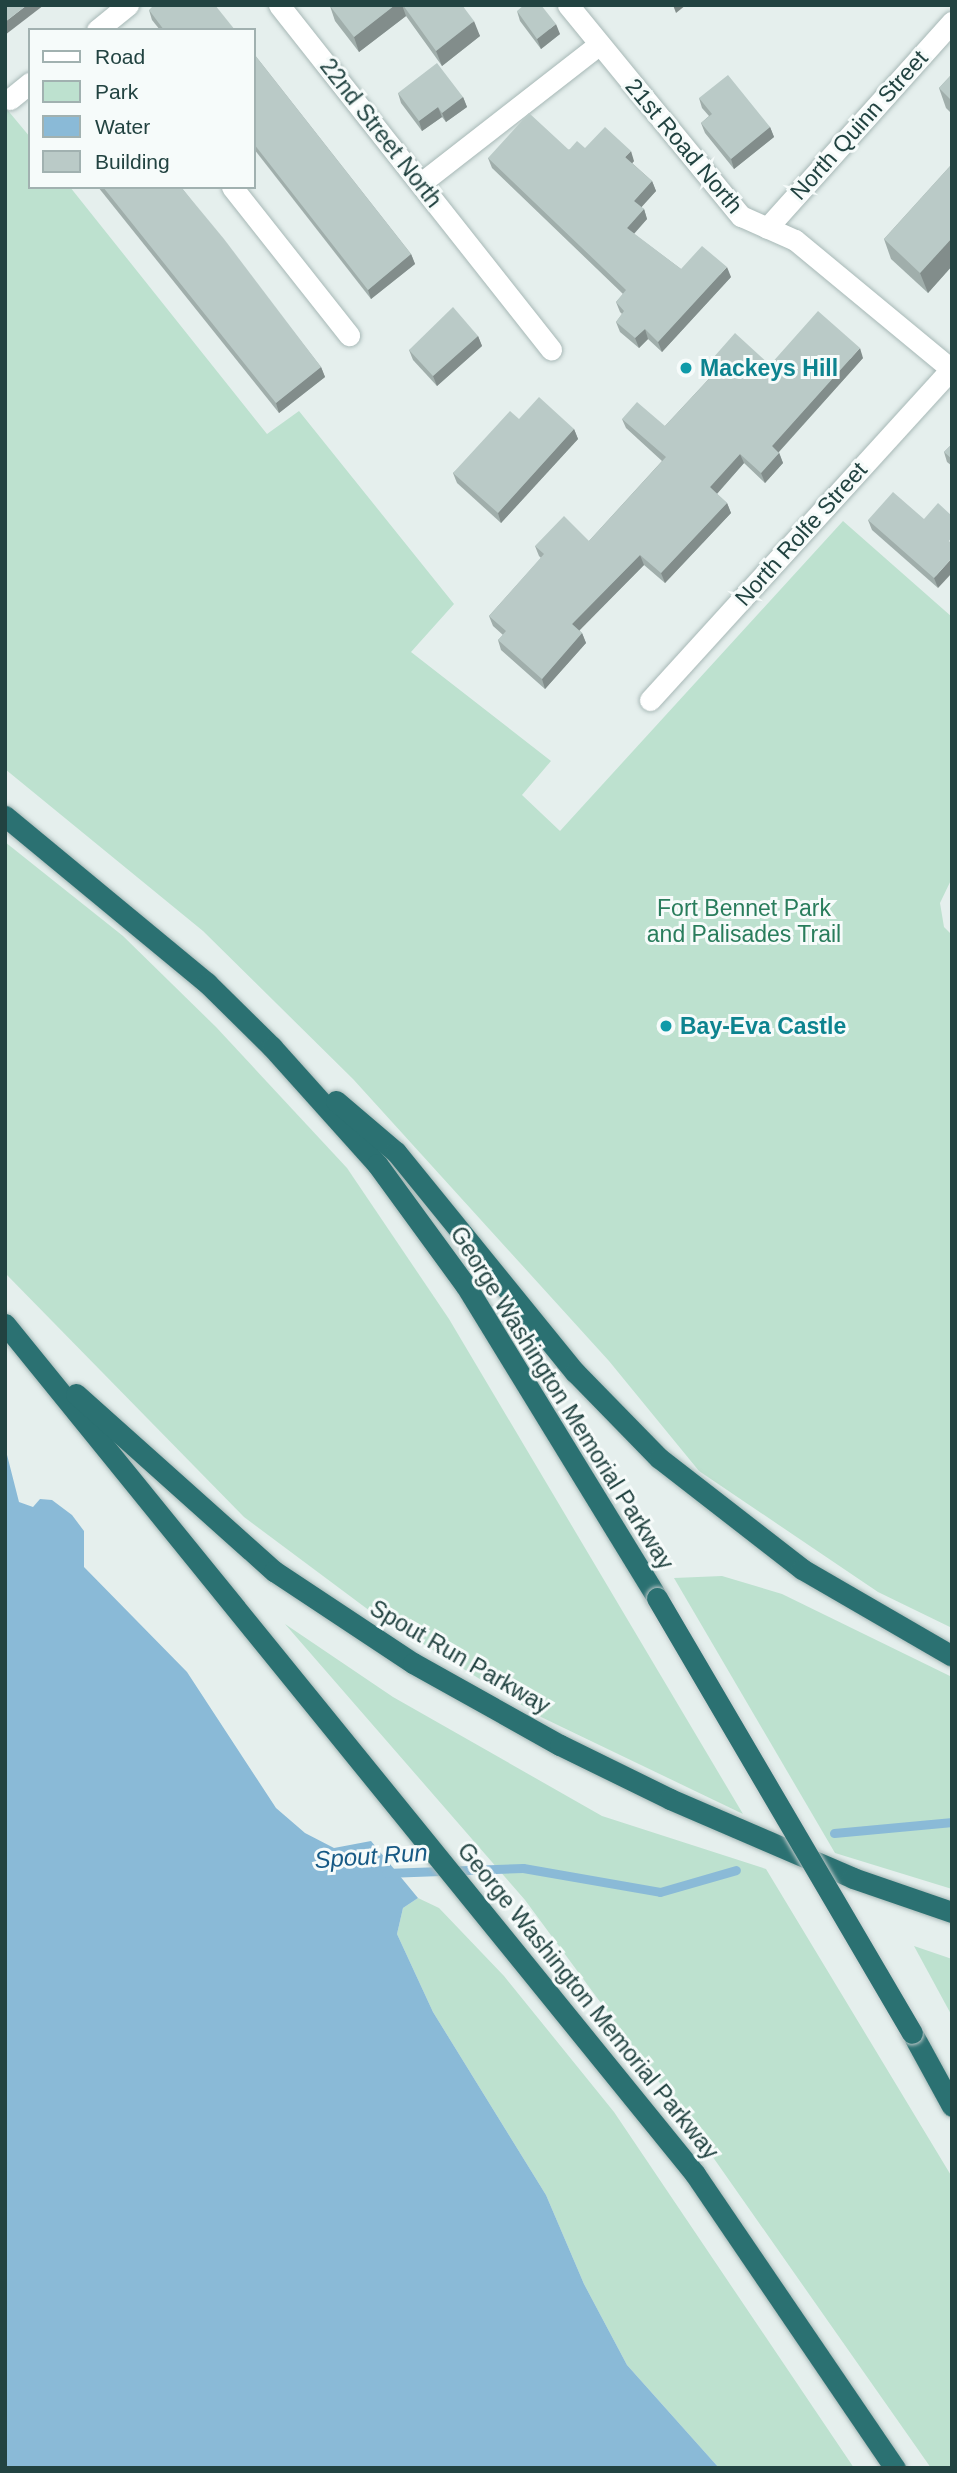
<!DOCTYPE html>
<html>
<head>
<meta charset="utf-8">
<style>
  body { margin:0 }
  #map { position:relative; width:957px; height:2473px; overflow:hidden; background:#e5efed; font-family:Arial,sans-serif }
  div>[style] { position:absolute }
  .green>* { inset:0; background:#bde1cf }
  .water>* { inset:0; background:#8abad7 }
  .stream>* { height:9px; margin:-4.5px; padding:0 4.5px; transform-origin:4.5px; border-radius:4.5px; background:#8abad7 }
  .roads { filter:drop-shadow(0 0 2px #a7b8b6) drop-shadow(0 0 2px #a7b8b6) }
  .minor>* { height:21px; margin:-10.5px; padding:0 10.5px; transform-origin:10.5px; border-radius:10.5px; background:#fff }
  .highway>* { height:21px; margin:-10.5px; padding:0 10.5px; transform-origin:10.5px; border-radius:10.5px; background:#2b7172 }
  .bridges { filter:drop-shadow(0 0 2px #c1caca) drop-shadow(0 0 2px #c1caca) }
  .highway-bridge>* { height:21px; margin:-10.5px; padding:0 10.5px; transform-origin:10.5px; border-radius:10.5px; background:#2b7172 }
  .wall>* { inset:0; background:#a0aeab }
  .shaded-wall>* { inset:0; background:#828d8b }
  .building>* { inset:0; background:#bacac7 }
  .dots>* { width:19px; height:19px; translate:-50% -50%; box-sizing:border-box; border:4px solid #f6fbfa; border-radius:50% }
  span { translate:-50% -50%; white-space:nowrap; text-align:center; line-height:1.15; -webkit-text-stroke:6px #f6fbfa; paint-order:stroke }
  .street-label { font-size:23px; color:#224341 }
  .culture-label { font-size:23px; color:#0d838f; font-weight:700 }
  .left { translate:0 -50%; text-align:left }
  .park-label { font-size:23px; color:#297d5c }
  .water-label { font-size:24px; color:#175a85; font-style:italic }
  .frame { position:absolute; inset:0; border:7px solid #224341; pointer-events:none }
  .legend { position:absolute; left:28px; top:28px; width:228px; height:161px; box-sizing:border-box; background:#f6fbfa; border:2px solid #a1b1b0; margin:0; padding:9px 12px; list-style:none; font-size:21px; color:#224341 }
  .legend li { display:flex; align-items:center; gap:14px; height:35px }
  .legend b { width:35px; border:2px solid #a1b1b0 }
</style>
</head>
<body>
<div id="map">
  <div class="green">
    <div style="clip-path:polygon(5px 107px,30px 137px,30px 187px,70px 187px,267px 434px,299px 411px,454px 604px,411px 652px,551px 761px,522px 795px,560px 831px,843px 521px,952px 617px,952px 878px,940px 903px,944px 927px,952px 935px,952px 1628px,878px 1592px,699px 1471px,609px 1361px,353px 1079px,203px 931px,5px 769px)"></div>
    <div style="clip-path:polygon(5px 842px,123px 936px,216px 1027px,347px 1168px,449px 1319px,743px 1814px,541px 1717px,370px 1611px,244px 1517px,5px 1273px)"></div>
    <div style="clip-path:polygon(722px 1576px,782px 1594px,952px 1677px,952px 1889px,835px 1853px,674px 1578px)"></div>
    <div style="clip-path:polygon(285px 1624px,393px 1697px,602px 1816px,766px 1869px,952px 2177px,952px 2468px,931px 2468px,682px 2113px,525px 1900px)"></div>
    <div style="clip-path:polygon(418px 1898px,439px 1908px,504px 1976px,614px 2112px,854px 2468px,719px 2468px,627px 2365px,584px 2284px,546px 2195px,433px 2012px,397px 1934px,403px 1908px)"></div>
    <div style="clip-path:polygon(914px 1946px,952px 1959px,952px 2016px)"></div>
  </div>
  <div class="water">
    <div style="clip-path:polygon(5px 1447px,19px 1502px,33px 1507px,40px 1499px,52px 1500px,72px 1515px,84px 1531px,84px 1567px,187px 1672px,276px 1808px,305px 1833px,334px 1848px,371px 1841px,418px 1898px,403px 1908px,397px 1934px,433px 2012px,546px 2195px,584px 2284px,627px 2365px,719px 2468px,5px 2468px)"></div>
  </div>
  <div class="stream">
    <div style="left:834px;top:1833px;width:119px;rotate:-5.3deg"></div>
    <div style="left:386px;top:1873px;width:137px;rotate:-2.1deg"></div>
    <div style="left:523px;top:1868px;width:139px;rotate:9.9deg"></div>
    <div style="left:660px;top:1892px;width:79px;rotate:-16.1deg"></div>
  </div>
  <div class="roads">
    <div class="minor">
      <div style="left:279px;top:5px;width:439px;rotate:51.7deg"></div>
      <div style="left:568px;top:5px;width:273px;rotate:50.7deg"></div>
      <div style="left:741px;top:216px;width:59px;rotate:24deg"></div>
      <div style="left:795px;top:240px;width:202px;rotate:39.6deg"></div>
      <div style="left:97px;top:30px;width:40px;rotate:-39deg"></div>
      <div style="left:10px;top:99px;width:26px;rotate:-39deg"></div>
      <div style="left:421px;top:183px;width:224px;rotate:-37.9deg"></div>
      <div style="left:232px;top:187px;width:189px;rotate:51.7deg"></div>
      <div style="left:767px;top:228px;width:277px;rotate:-48.1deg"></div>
      <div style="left:650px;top:700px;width:449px;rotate:-47.7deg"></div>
    </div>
    <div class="highway">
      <div style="left:5px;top:816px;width:262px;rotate:39.6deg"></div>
      <div style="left:207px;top:983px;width:91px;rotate:44.6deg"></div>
      <div style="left:272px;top:1047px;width:157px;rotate:48.1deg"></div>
      <div style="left:377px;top:1164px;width:151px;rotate:53.9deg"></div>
      <div style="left:466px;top:1286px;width:366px;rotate:58.5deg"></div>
      <div style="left:336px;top:1101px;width:79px;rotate:40.4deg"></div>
      <div style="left:396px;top:1152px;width:284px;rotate:50.9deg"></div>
      <div style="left:575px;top:1372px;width:120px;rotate:45.7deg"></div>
      <div style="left:659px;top:1458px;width:181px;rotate:37.8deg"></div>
      <div style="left:802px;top:1569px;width:173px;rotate:30.1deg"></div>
      <div style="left:5px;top:1324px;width:1095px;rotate:50.93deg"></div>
      <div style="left:695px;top:2174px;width:356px;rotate:55.8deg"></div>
      <div style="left:76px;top:1394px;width:266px;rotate:41.8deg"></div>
      <div style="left:274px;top:1571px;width:167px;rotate:33.5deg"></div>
      <div style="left:413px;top:1663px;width:168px;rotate:29.2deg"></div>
      <div style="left:560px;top:1745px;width:123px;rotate:26.1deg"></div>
      <div style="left:670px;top:1799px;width:199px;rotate:23.3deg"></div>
      <div style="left:853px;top:1878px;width:105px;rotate:19deg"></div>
      <div style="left:912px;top:2033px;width:83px;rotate:61.3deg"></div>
    </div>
  </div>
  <div class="bridges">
    <div class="highway-bridge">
      <div style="left:657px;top:1598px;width:504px;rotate:59.62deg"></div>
    </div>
  </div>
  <div class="wall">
    <div style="clip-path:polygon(331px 5px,462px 5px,480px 36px,442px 66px,406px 16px,359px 52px,335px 21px,330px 6px)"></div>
    <div style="clip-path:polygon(149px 10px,235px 30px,160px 30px,152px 20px)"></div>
    <div style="clip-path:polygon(517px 11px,560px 34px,541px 49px,520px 21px)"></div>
    <div style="clip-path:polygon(254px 54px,411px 254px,415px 264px,371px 299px,254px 149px)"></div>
    <div style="clip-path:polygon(952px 74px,952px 114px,946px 108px,939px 88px)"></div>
    <div style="clip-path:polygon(398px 93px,463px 97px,467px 107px,446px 122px,442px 117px,422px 131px,401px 103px)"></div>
    <div style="clip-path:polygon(699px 98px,770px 127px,774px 137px,734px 169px,705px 133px,701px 123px,709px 116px,702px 108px)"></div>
    <div style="clip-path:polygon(585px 148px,634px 161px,632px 163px,652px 181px,656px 191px,641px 207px,644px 209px,647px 219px,634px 234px,681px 269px,731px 277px,662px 352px,648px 339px,639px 348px,620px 332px,616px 322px,622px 314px,620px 312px,616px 302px,623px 294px,492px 168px,488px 158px)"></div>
    <div style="clip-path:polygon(952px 164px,952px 266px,928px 293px,891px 259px,884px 239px)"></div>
    <div style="clip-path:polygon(98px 187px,181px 187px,321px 367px,325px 377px,279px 413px)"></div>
    <div style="clip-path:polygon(478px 336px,482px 346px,437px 386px,413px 360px,409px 350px)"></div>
    <div style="clip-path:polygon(713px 358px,770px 365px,863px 358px,779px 452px,783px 463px,765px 483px,744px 463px,717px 494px,727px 503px,731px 513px,665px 583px,644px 565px,579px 630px,582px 633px,586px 643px,545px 689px,501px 650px,498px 640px,503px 635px,493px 626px,489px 616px,541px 558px,539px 556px,535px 546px,589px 541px,662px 461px,626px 428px,622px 419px,665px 426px,718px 369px)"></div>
    <div style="clip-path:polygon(519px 419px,574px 429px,578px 439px,501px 523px,457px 483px,453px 473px)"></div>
    <div style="clip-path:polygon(952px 444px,952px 466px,947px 462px,944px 452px)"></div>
    <div style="clip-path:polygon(924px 519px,938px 588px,872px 530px,868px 520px)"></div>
  </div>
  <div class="shaded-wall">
    <div style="clip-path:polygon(27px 5px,44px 5px,5px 35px,5px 22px)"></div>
    <div style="clip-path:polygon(395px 5px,402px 5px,406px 16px,359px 52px,354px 37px)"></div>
    <div style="clip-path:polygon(673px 5px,686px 5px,676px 13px)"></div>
    <div style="clip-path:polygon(474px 21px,480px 36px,442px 66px,436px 51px)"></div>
    <div style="clip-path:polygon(556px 24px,560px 34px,541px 49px,537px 39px)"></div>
    <div style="clip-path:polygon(463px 97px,467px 107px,446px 122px,442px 113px)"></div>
    <div style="clip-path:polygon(438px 107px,442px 117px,422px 131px,419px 121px)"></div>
    <div style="clip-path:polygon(770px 127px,774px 137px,734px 169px,731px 159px)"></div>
    <div style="clip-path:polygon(631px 151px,634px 161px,629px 167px,625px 157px)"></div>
    <div style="clip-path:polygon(652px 181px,656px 191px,638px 211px,634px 201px)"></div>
    <div style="clip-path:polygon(644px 209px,647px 219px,630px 238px,627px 228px)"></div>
    <div style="clip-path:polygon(952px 238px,952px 266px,928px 293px,920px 273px)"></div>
    <div style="clip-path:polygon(411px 254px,415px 264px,371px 299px,368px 290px)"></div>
    <div style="clip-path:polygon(727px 267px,731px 277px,662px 352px,658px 342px)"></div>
    <div style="clip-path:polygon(645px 329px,648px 339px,639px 348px,635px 338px)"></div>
    <div style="clip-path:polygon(478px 336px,482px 346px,437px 386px,433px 376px)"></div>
    <div style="clip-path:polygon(860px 348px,863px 358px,775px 456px,772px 446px)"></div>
    <div style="clip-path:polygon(321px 367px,325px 377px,279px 413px,276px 403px)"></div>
    <div style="clip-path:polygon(574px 429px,578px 439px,501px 523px,498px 513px)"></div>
    <div style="clip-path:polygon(779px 453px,783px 463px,765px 483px,761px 473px)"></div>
    <div style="clip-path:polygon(740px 454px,744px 463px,714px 497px,710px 487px)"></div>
    <div style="clip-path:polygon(727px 503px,731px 513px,665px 583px,661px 573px)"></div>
    <div style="clip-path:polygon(640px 555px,644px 565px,576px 634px,572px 624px)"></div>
    <div style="clip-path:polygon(952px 558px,952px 573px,938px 588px,934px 578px)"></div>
    <div style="clip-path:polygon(582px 633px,586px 643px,545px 689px,542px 679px)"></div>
  </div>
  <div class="building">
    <div style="clip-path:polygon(5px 5px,27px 5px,5px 22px)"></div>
    <div style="clip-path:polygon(154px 5px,215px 5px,235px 30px,164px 30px,149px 10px)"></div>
    <div style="clip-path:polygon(331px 5px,395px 5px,354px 37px,330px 6px)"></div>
    <div style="clip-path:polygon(403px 5px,462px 5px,474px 21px,436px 51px)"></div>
    <div style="clip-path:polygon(524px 5px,541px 5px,556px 24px,537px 39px,517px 11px)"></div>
    <div style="clip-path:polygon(254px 54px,411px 254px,368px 290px,254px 144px)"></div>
    <div style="clip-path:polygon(437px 63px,463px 97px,442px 113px,438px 107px,419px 121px,398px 93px)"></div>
    <div style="clip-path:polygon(952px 74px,952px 101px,939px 88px)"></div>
    <div style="clip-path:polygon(728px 75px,770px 127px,731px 159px,701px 123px,712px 114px,699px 98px)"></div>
    <div style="clip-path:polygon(529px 113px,569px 150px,577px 141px,585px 148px,605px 127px,631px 151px,625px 157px,652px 181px,634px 201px,644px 209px,627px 228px,681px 269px,702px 246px,727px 267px,658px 342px,645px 329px,635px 338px,616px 322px,624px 311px,616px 302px,626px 290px,488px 158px)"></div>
    <div style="clip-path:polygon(952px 164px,952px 238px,920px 273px,884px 239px)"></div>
    <div style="clip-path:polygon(103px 187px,181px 187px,224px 239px,321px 367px,276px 403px)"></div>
    <div style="clip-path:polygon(453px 307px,478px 336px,433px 376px,409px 350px)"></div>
    <div style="clip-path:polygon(818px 311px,860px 348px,772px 446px,779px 453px,761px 473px,740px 454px,710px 487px,727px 503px,661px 573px,640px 555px,572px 624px,582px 633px,542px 679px,498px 640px,506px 631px,489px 616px,544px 554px,535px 546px,564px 516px,589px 541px,666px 457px,622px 419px,637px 402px,665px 426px,722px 365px,713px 358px,735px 333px,770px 365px)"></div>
    <div style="clip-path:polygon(539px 397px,574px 429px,498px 513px,453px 473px,510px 411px,519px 419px)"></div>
    <div style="clip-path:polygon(952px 444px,952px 459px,944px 452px)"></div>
    <div style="clip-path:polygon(893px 492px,924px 519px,938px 503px,952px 516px,952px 537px,949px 541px,952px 544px,952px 558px,934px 578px,868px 520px)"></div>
  </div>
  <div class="dots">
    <div style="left:686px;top:368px;background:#0f9aa8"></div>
    <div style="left:666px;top:1026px;background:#0f9aa8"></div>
  </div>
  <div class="street-label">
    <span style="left:859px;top:125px;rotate:-48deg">North Quinn Street</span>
    <span style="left:381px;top:133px;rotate:52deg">22nd Street North</span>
    <span style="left:684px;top:146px;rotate:50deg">21st Road North</span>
    <span style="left:801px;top:534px;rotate:-48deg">North Rolfe Street</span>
    <span style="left:562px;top:1398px;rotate:58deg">George Washington Memorial Parkway</span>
    <span style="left:460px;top:1657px;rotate:30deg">Spout Run Parkway</span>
    <span style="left:588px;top:2001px;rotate:51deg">George Washington Memorial Parkway</span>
  </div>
  <div class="culture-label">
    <span class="left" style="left:700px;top:368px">Mackeys Hill</span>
    <span class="left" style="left:680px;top:1026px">Bay-Eva Castle</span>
  </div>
  <div class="park-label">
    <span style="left:744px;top:921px">Fort Bennet Park<br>and Palisades Trail</span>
  </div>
  <div class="water-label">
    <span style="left:371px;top:1856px;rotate:-4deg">Spout Run</span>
  </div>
  <div class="frame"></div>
  <ul class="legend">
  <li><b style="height:9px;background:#fff"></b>Road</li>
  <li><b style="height:19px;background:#bde1cf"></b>Park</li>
  <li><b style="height:19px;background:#8abad7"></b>Water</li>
  <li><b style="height:19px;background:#bacac7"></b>Building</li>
  </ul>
</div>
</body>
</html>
